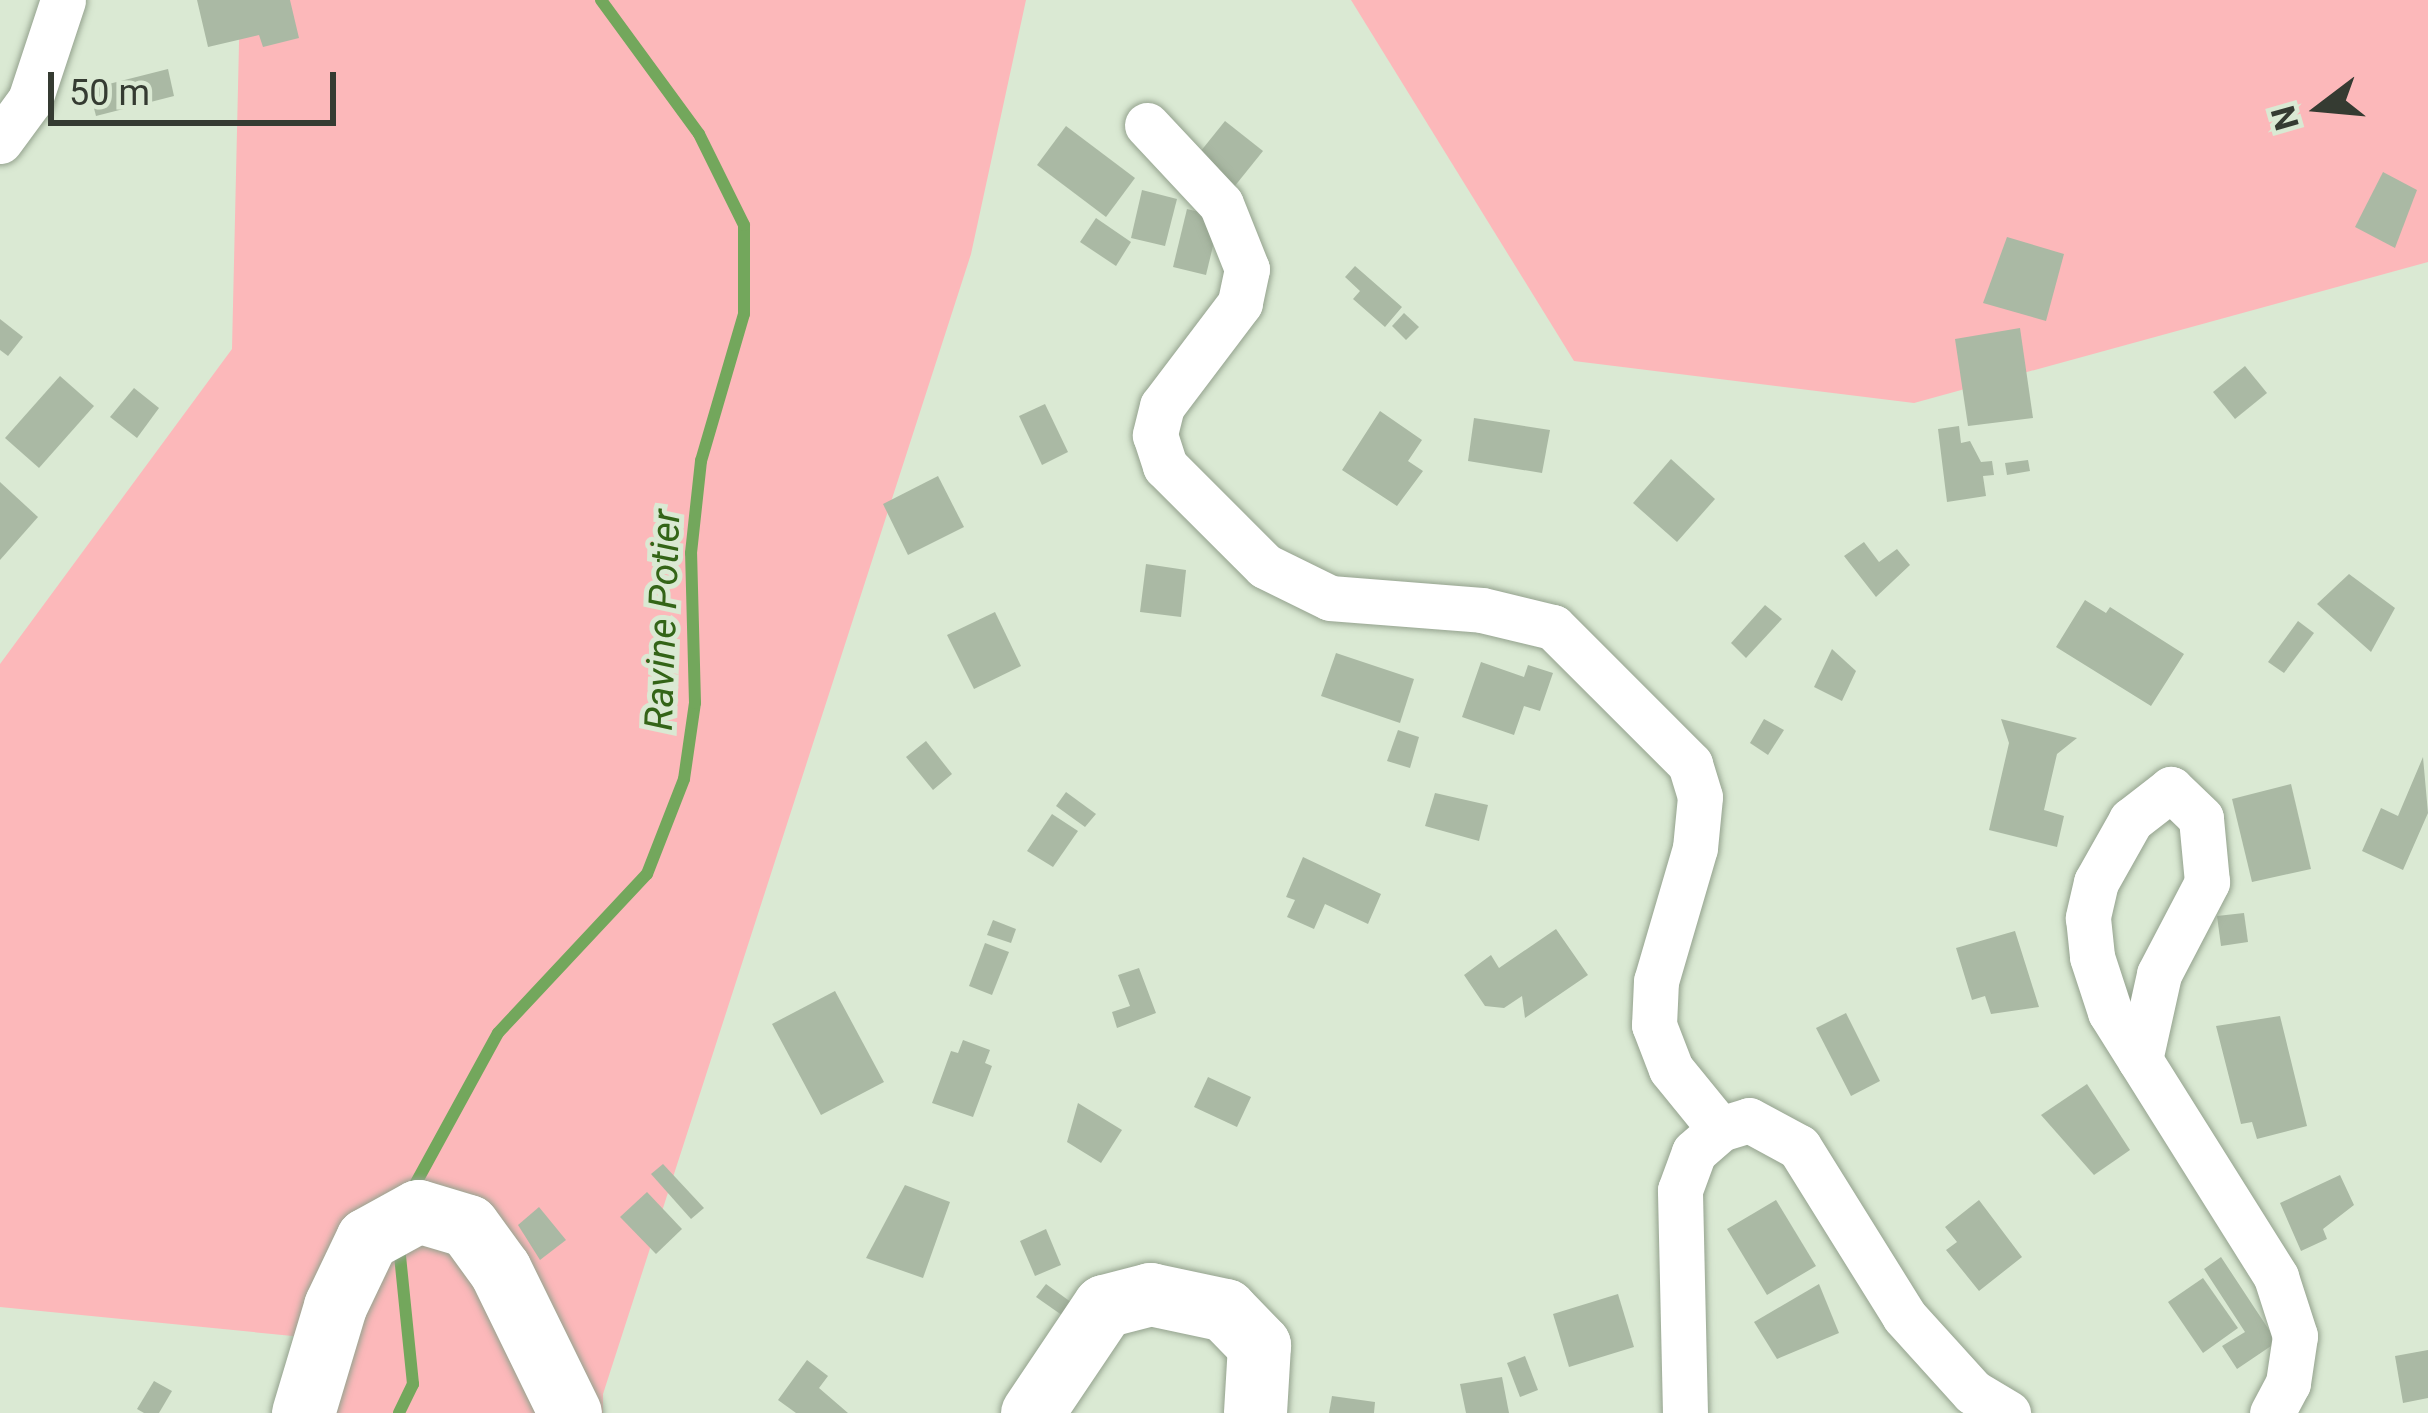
<!DOCTYPE html>
<html>
<head>
<meta charset="utf-8">
<style>
  body { margin:0 }
  #map { position:relative; width:2428px; height:1413px; overflow:hidden; background:#dae9d3; font-family:Roboto,sans-serif }
  div>[style] { position:absolute }
  .green>* { inset:0; background:#fcb8ba }
  .stream>* { height:12px; margin:-6px; padding:0 6px; transform-origin:6px; border-radius:6px; background:#73a75c }
  .building>* { inset:0; background:#aab9a4 }
  .roads { filter:drop-shadow(0 0 3px #94a28e) drop-shadow(0 0 3px #94a28e) }
  .street>* { height:45px; margin:-22.5px; padding:0 22.5px; transform-origin:22.5px; border-radius:22.5px; background:#fff }
  .secondary>* { height:63px; margin:-31.5px; padding:0 31.5px; transform-origin:31.5px; border-radius:31.5px; background:#fff }
  span { translate:-50% -50%; white-space:nowrap; text-align:center; line-height:1.15; -webkit-text-stroke:10px #dae9d3; paint-order:stroke }
  .water-label { font-size:39px; color:#336417; font-style:italic }
  .north { position:absolute; left:2260px; top:48px; width:120px; height:120px; -webkit-text-stroke:9px #dae9d3; paint-order:stroke; rotate:254deg; font-size:33px; font-weight:700; line-height:48px; text-align:center; color:#353b32 }
  .north::after { content:''; display:block; margin:auto; width:42px; height:54px; background:#353b32; clip-path:polygon(50% 0,100% 100%,50% 72%,0 100%) }
  .scale { position:absolute; left:48px; top:72px; width:288px; height:54px; box-sizing:border-box; border:6px solid #353b32; border-top:0; padding-left:15px; font-size:36px; line-height:42px; white-space:nowrap; color:#353b32; -webkit-text-stroke:9px #dae9d3; paint-order:stroke }
</style>
</head>
<body>
<div id="map">
  <div class="green">
    <div style="clip-path:polygon(240px 0,1026px 0,971px 254px,603px 1394px,603px 1413px,310px 1413px,313px 1338px,0 1307px,0 664px,232px 349px)"></div>
    <div style="clip-path:polygon(1351px 0,2428px 0,2428px 262px,1914px 403px,1574px 361px)"></div>
  </div>
  <div class="stream">
    <div style="left:411px;top:1192px;width:181px;rotate:-61.3deg"></div>
    <div style="left:498px;top:1033px;width:218px;rotate:-46.9deg"></div>
    <div style="left:647px;top:874px;width:102px;rotate:-68.7deg"></div>
    <div style="left:684px;top:779px;width:77px;rotate:-81.8deg"></div>
    <div style="left:695px;top:703px;width:150px;rotate:-91.5deg"></div>
    <div style="left:691px;top:553px;width:93px;rotate:-83.8deg"></div>
    <div style="left:701px;top:461px;width:153px;rotate:-73.7deg"></div>
    <div style="left:744px;top:314px;width:89px;rotate:-90deg"></div>
    <div style="left:744px;top:225px;width:102px;rotate:-116.3deg"></div>
    <div style="left:699px;top:134px;width:166px;rotate:-126.2deg"></div>
    <div style="left:399px;top:1246px;width:139px;rotate:84.2deg"></div>
    <div style="left:413px;top:1384px;width:32px;rotate:116deg"></div>
  </div>
  <div class="building">
    <div style="clip-path:polygon(197px 0,290px 0,299px 38px,263px 47px,259px 35px,208px 47px)"></div>
    <div style="clip-path:polygon(168px 69px,174px 96px,96px 116px,89px 89px)"></div>
    <div style="clip-path:polygon(1225px 121px,1263px 151px,1230px 192px,1192px 162px)"></div>
    <div style="clip-path:polygon(1066px 126px,1135px 178px,1106px 217px,1037px 165px)"></div>
    <div style="clip-path:polygon(2383px 172px,2417px 190px,2395px 248px,2355px 227px)"></div>
    <div style="clip-path:polygon(1142px 190px,1177px 199px,1165px 246px,1131px 238px)"></div>
    <div style="clip-path:polygon(1187px 209px,1220px 217px,1206px 275px,1173px 267px)"></div>
    <div style="clip-path:polygon(1096px 218px,1131px 242px,1116px 266px,1080px 242px)"></div>
    <div style="clip-path:polygon(2007px 237px,2064px 254px,2046px 321px,1983px 303px)"></div>
    <div style="clip-path:polygon(1355px 266px,1402px 307px,1385px 327px,1353px 299px,1360px 291px,1345px 277px)"></div>
    <div style="clip-path:polygon(1404px 313px,1419px 327px,1406px 340px,1392px 326px)"></div>
    <div style="clip-path:polygon(0 319px,23px 337px,8px 356px,0 350px)"></div>
    <div style="clip-path:polygon(2020px 328px,2033px 418px,1968px 426px,1955px 339px)"></div>
    <div style="clip-path:polygon(2245px 366px,2267px 393px,2235px 419px,2213px 392px)"></div>
    <div style="clip-path:polygon(60px 376px,94px 406px,39px 468px,5px 438px)"></div>
    <div style="clip-path:polygon(134px 388px,159px 408px,137px 438px,110px 417px)"></div>
    <div style="clip-path:polygon(1045px 404px,1068px 452px,1042px 465px,1019px 416px)"></div>
    <div style="clip-path:polygon(1380px 411px,1422px 440px,1408px 461px,1423px 471px,1397px 506px,1342px 470px)"></div>
    <div style="clip-path:polygon(1474px 418px,1550px 430px,1542px 473px,1468px 461px)"></div>
    <div style="clip-path:polygon(1959px 426px,1961px 443px,1970px 441px,1981px 462px,1992px 461px,1994px 475px,1983px 476px,1986px 496px,1947px 502px,1938px 429px)"></div>
    <div style="clip-path:polygon(1671px 459px,1715px 499px,1677px 542px,1633px 503px)"></div>
    <div style="clip-path:polygon(2028px 460px,2030px 471px,2007px 475px,2005px 463px)"></div>
    <div style="clip-path:polygon(938px 476px,964px 527px,908px 555px,883px 504px)"></div>
    <div style="clip-path:polygon(0 482px,38px 517px,0 560px)"></div>
    <div style="clip-path:polygon(1864px 542px,1879px 562px,1897px 549px,1910px 565px,1876px 597px,1844px 556px)"></div>
    <div style="clip-path:polygon(1146px 564px,1186px 570px,1181px 617px,1140px 612px)"></div>
    <div style="clip-path:polygon(2349px 574px,2395px 608px,2371px 652px,2317px 604px)"></div>
    <div style="clip-path:polygon(2085px 600px,2106px 613px,2110px 607px,2184px 654px,2151px 706px,2056px 647px)"></div>
    <div style="clip-path:polygon(1765px 605px,1782px 619px,1746px 658px,1731px 643px)"></div>
    <div style="clip-path:polygon(995px 612px,1021px 666px,974px 689px,947px 635px)"></div>
    <div style="clip-path:polygon(2298px 621px,2314px 633px,2284px 673px,2268px 662px)"></div>
    <div style="clip-path:polygon(1832px 649px,1856px 671px,1842px 701px,1814px 687px)"></div>
    <div style="clip-path:polygon(1336px 653px,1414px 679px,1400px 723px,1321px 696px)"></div>
    <div style="clip-path:polygon(1481px 662px,1524px 677px,1528px 665px,1553px 673px,1540px 711px,1524px 706px,1514px 735px,1462px 717px)"></div>
    <div style="clip-path:polygon(1764px 719px,1784px 730px,1768px 755px,1750px 743px)"></div>
    <div style="clip-path:polygon(2001px 719px,2077px 738px,2057px 754px,2044px 810px,2064px 816px,2057px 847px,1989px 830px,2009px 743px)"></div>
    <div style="clip-path:polygon(1398px 730px,1419px 737px,1410px 768px,1387px 761px)"></div>
    <div style="clip-path:polygon(926px 741px,952px 774px,933px 790px,906px 757px)"></div>
    <div style="clip-path:polygon(2423px 757px,2428px 813px,2403px 870px,2362px 851px,2381px 808px,2398px 816px)"></div>
    <div style="clip-path:polygon(2291px 784px,2311px 869px,2252px 882px,2232px 799px)"></div>
    <div style="clip-path:polygon(1066px 792px,1096px 814px,1085px 827px,1056px 806px)"></div>
    <div style="clip-path:polygon(1435px 793px,1488px 805px,1479px 841px,1425px 826px)"></div>
    <div style="clip-path:polygon(1052px 814px,1078px 831px,1053px 867px,1027px 851px)"></div>
    <div style="clip-path:polygon(1303px 857px,1381px 894px,1368px 924px,1325px 904px,1314px 929px,1287px 917px,1295px 900px,1286px 897px)"></div>
    <div style="clip-path:polygon(2244px 913px,2248px 942px,2221px 946px,2217px 916px)"></div>
    <div style="clip-path:polygon(993px 920px,1016px 929px,1011px 943px,987px 935px)"></div>
    <div style="clip-path:polygon(1556px 929px,1588px 975px,1525px 1018px,1522px 996px,1504px 1008px,1485px 1006px,1464px 975px,1491px 955px,1499px 968px)"></div>
    <div style="clip-path:polygon(2015px 931px,2039px 1007px,1991px 1014px,1985px 996px,1972px 1000px,1956px 948px)"></div>
    <div style="clip-path:polygon(985px 943px,1009px 952px,992px 995px,969px 986px)"></div>
    <div style="clip-path:polygon(1139px 968px,1156px 1013px,1117px 1028px,1112px 1012px,1130px 1006px,1118px 975px)"></div>
    <div style="clip-path:polygon(835px 991px,884px 1082px,821px 1115px,772px 1024px)"></div>
    <div style="clip-path:polygon(1846px 1013px,1880px 1081px,1851px 1096px,1816px 1028px)"></div>
    <div style="clip-path:polygon(2280px 1016px,2307px 1126px,2257px 1139px,2252px 1122px,2241px 1124px,2216px 1026px)"></div>
    <div style="clip-path:polygon(963px 1040px,990px 1050px,985px 1063px,992px 1066px,973px 1117px,932px 1103px,951px 1051px,958px 1053px)"></div>
    <div style="clip-path:polygon(1208px 1077px,1251px 1097px,1237px 1127px,1194px 1107px)"></div>
    <div style="clip-path:polygon(2087px 1084px,2130px 1150px,2094px 1175px,2041px 1115px)"></div>
    <div style="clip-path:polygon(1078px 1103px,1122px 1130px,1101px 1163px,1067px 1142px)"></div>
    <div style="clip-path:polygon(663px 1164px,704px 1208px,691px 1219px,651px 1174px)"></div>
    <div style="clip-path:polygon(2340px 1175px,2354px 1205px,2323px 1229px,2327px 1239px,2301px 1251px,2280px 1203px)"></div>
    <div style="clip-path:polygon(905px 1185px,950px 1202px,923px 1278px,866px 1258px)"></div>
    <div style="clip-path:polygon(647px 1192px,682px 1229px,656px 1254px,620px 1217px)"></div>
    <div style="clip-path:polygon(1776px 1200px,1816px 1266px,1767px 1295px,1727px 1229px)"></div>
    <div style="clip-path:polygon(1979px 1200px,2022px 1257px,1979px 1291px,1946px 1250px,1957px 1242px,1945px 1227px)"></div>
    <div style="clip-path:polygon(539px 1207px,566px 1240px,540px 1260px,518px 1225px)"></div>
    <div style="clip-path:polygon(1046px 1229px,1061px 1265px,1035px 1276px,1020px 1241px)"></div>
    <div style="clip-path:polygon(2221px 1257px,2277px 1342px,2237px 1369px,2222px 1346px,2245px 1332px,2204px 1269px)"></div>
    <div style="clip-path:polygon(2203px 1278px,2238px 1328px,2203px 1353px,2168px 1302px)"></div>
    <div style="clip-path:polygon(1046px 1284px,1075px 1305px,1066px 1318px,1036px 1297px)"></div>
    <div style="clip-path:polygon(1819px 1284px,1839px 1333px,1777px 1359px,1754px 1322px)"></div>
    <div style="clip-path:polygon(1618px 1294px,1634px 1347px,1569px 1367px,1553px 1314px)"></div>
    <div style="clip-path:polygon(2428px 1350px,2428px 1398px,2403px 1403px,2395px 1356px)"></div>
    <div style="clip-path:polygon(1525px 1356px,1538px 1390px,1520px 1397px,1507px 1363px)"></div>
    <div style="clip-path:polygon(807px 1360px,828px 1376px,819px 1388px,848px 1413px,796px 1413px,778px 1400px)"></div>
    <div style="clip-path:polygon(1502px 1377px,1509px 1413px,1466px 1413px,1460px 1384px)"></div>
    <div style="clip-path:polygon(154px 1381px,172px 1391px,159px 1413px,144px 1413px,137px 1409px)"></div>
    <div style="clip-path:polygon(1332px 1396px,1375px 1402px,1374px 1413px,1329px 1413px)"></div>
  </div>
  <div class="roads">
    <div class="street">
      <div style="left:1147px;top:125px;width:108px;rotate:46.9deg"></div>
      <div style="left:1221px;top:204px;width:70px;rotate:68.2deg"></div>
      <div style="left:1247px;top:269px;width:35px;rotate:102deg"></div>
      <div style="left:1240px;top:303px;width:129px;rotate:127.1deg"></div>
      <div style="left:1162px;top:406px;width:30px;rotate:104deg"></div>
      <div style="left:1155px;top:435px;width:33px;rotate:72deg"></div>
      <div style="left:1165px;top:466px;width:141px;rotate:45deg"></div>
      <div style="left:1265px;top:566px;width:72px;rotate:26.2deg"></div>
      <div style="left:1330px;top:598px;width:152px;rotate:4.5deg"></div>
      <div style="left:1482px;top:610px;width:73px;rotate:13.5deg"></div>
      <div style="left:1553px;top:627px;width:194px;rotate:45deg"></div>
      <div style="left:1690px;top:764px;width:34px;rotate:73deg"></div>
      <div style="left:1700px;top:797px;width:51px;rotate:95.6deg"></div>
      <div style="left:1695px;top:848px;width:139px;rotate:106.3deg"></div>
      <div style="left:1656px;top:981px;width:44px;rotate:92.6deg"></div>
      <div style="left:1654px;top:1025px;width:47px;rotate:68.9deg"></div>
      <div style="left:1671px;top:1069px;width:77px;rotate:50.8deg"></div>
      <div style="left:0;top:141px;width:51px;rotate:-53.8deg"></div>
      <div style="left:30px;top:100px;width:105px;rotate:-71.7deg"></div>
      <div style="left:2140px;top:1060px;width:88px;rotate:-77.5deg"></div>
      <div style="left:2159px;top:974px;width:104px;rotate:-62.4deg"></div>
      <div style="left:2207px;top:882px;width:64px;rotate:-95.4deg"></div>
      <div style="left:2201px;top:818px;width:42px;rotate:-136deg"></div>
      <div style="left:2171px;top:789px;width:51px;rotate:142.2deg"></div>
      <div style="left:2131px;top:820px;width:71px;rotate:119.4deg"></div>
      <div style="left:2096px;top:882px;width:37px;rotate:103deg"></div>
      <div style="left:2088px;top:918px;width:39px;rotate:84deg"></div>
      <div style="left:2092px;top:957px;width:58px;rotate:71.9deg"></div>
      <div style="left:2110px;top:1012px;width:313px;rotate:57.9deg"></div>
      <div style="left:2276px;top:1277px;width:62px;rotate:72.1deg"></div>
      <div style="left:2295px;top:1336px;width:48px;rotate:98.5deg"></div>
      <div style="left:2288px;top:1383px;width:34px;rotate:118deg"></div>
      <div style="left:1685px;top:1413px;width:223px;rotate:-91.3deg"></div>
      <div style="left:1680px;top:1190px;width:40px;rotate:-69.8deg"></div>
      <div style="left:1694px;top:1152px;width:35px;rotate:-41deg"></div>
      <div style="left:1720px;top:1129px;width:30px;rotate:-17deg"></div>
      <div style="left:1749px;top:1120px;width:57px;rotate:28.4deg"></div>
      <div style="left:1799px;top:1147px;width:199px;rotate:58.1deg"></div>
      <div style="left:1904px;top:1316px;width:103px;rotate:47.8deg"></div>
      <div style="left:1973px;top:1392px;width:41px;rotate:31deg"></div>
    </div>
    <div class="secondary">
      <div style="left:303px;top:1413px;width:112px;rotate:-73.3deg"></div>
      <div style="left:335px;top:1306px;width:74px;rotate:-64.5deg"></div>
      <div style="left:367px;top:1239px;width:58px;rotate:-28.8deg"></div>
      <div style="left:418px;top:1211px;width:52px;rotate:16.7deg"></div>
      <div style="left:468px;top:1226px;width:54px;rotate:54deg"></div>
      <div style="left:500px;top:1270px;width:159px;rotate:63.9deg"></div>
      <div style="left:1032px;top:1413px;width:129px;rotate:-56.1deg"></div>
      <div style="left:1104px;top:1306px;width:48px;rotate:-14.6deg"></div>
      <div style="left:1150px;top:1294px;width:77px;rotate:12deg"></div>
      <div style="left:1225px;top:1310px;width:49px;rotate:45.8deg"></div>
      <div style="left:1259px;top:1345px;width:68px;rotate:93.4deg"></div>
    </div>
  </div>
  <div class="water-label">
    <span style="left:663px;top:620px;rotate:-88deg">Ravine Potier</span>
  </div>
  <div class="north">N</div>
  <div class="scale">50 m</div>
</div>
</body>
</html>
